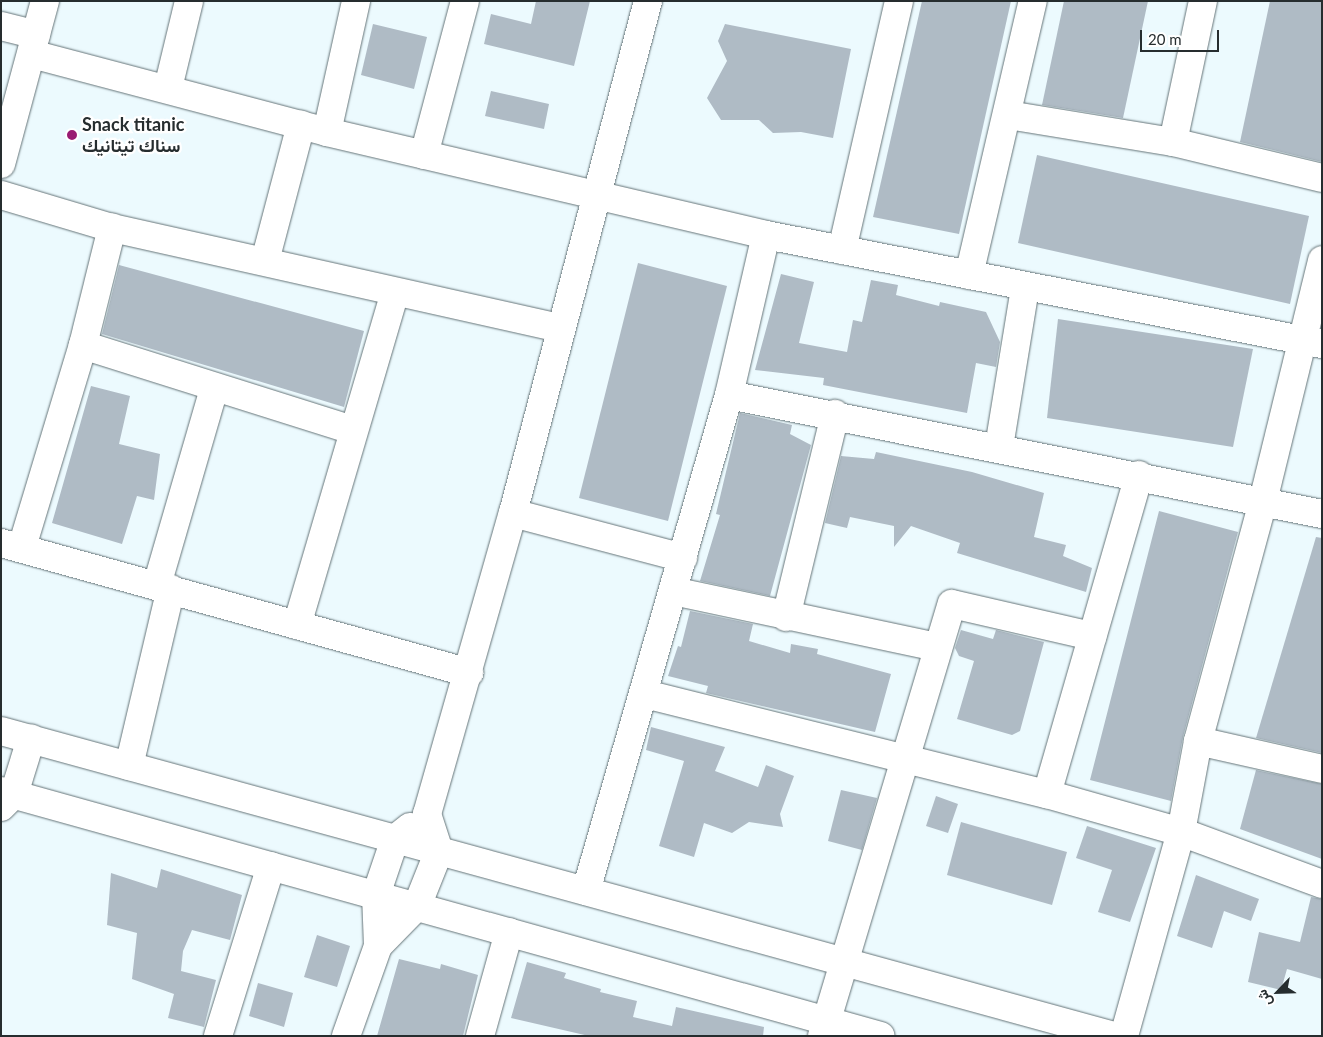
<!DOCTYPE html>
<html>
<head>
<meta charset="utf-8">
<style>
  body { margin:0 }
  #map { position:relative; width:1323px; height:1037px; overflow:hidden; background:#ecfafe; font-family:Lato,Vazirmatn,sans-serif }
  div>[style] { position:absolute }
  .building>* { inset:0; background:#afbbc5 }
  .roads { filter:drop-shadow(0 0 1px #657478) drop-shadow(0 0 1px #657478) }
  .minor>* { height:28px; margin:-14px; padding:0 14px; transform-origin:14px; border-radius:14px; background:#fff }
  .dots>* { width:14px; height:14px; translate:-50% -50%; box-sizing:border-box; border:2px solid #fff; border-radius:50% }
  span { translate:-50% -50%; white-space:nowrap; text-align:center; line-height:1.15; -webkit-text-stroke:4.5px #fff; paint-order:stroke }
  .poi-label { font-size:18px; color:#262d2f; font-weight:700 }
  .left { translate:0 -50%; text-align:left }
  .frame { position:absolute; inset:0; border:2px solid #262d2f; pointer-events:none }
  .north { position:absolute; left:1253px; top:967px; width:50px; height:50px; -webkit-text-stroke:4px #fff; paint-order:stroke; rotate:246deg; font-size:14px; font-weight:700; line-height:20px; text-align:center; color:#262d2f }
  .north::after { content:''; display:block; margin:auto; width:18px; height:22px; background:#262d2f; clip-path:polygon(50% 0,100% 100%,50% 72%,0 100%) }
  .scale { position:absolute; left:1140px; top:30px; width:79px; height:22px; box-sizing:border-box; border:2px solid #262d2f; border-top:0; padding-left:6px; font-size:15px; line-height:18px; white-space:nowrap; color:#262d2f; -webkit-text-stroke:4px #fff; paint-order:stroke }
</style>
</head>
<body>
<div id="map">
  <div class="building">
    <div style="clip-path:polygon(536px 1px,590px 1px,574px 66px,484px 44px,491px 14px,531px 24px)"></div>
    <div style="clip-path:polygon(922px 1px,1011px 1px,959px 234px,873px 217px)"></div>
    <div style="clip-path:polygon(1064px 1px,1148px 1px,1123px 118px,1042px 105px)"></div>
    <div style="clip-path:polygon(1270px 1px,1322px 1px,1322px 162px,1240px 142px)"></div>
    <div style="clip-path:polygon(373px 24px,427px 37px,414px 89px,361px 75px)"></div>
    <div style="clip-path:polygon(725px 24px,851px 49px,833px 138px,801px 132px,773px 133px,759px 120px,721px 120px,707px 98px,727px 61px,718px 41px)"></div>
    <div style="clip-path:polygon(491px 91px,549px 104px,544px 129px,485px 116px)"></div>
    <div style="clip-path:polygon(1037px 155px,1309px 216px,1290px 304px,1018px 243px)"></div>
    <div style="clip-path:polygon(638px 263px,727px 286px,668px 521px,579px 498px)"></div>
    <div style="clip-path:polygon(119px 265px,364px 331px,344px 407px,102px 334px)"></div>
    <div style="clip-path:polygon(781px 274px,814px 282px,799px 343px,847px 352px,853px 320px,862px 322px,871px 280px,898px 285px,896px 295px,939px 306px,940px 302px,986px 312px,1000px 342px,996px 367px,976px 363px,967px 413px,823px 385px,824px 378px,755px 370px)"></div>
    <div style="clip-path:polygon(1058px 319px,1253px 349px,1233px 447px,1047px 418px)"></div>
    <div style="clip-path:polygon(91px 386px,130px 396px,119px 444px,160px 454px,154px 500px,137px 496px,122px 544px,52px 523px)"></div>
    <div style="clip-path:polygon(740px 413px,792px 425px,790px 434px,811px 445px,770px 596px,700px 581px,720px 515px,716px 514px)"></div>
    <div style="clip-path:polygon(876px 452px,972px 472px,1044px 493px,1034px 537px,1066px 545px,1063px 556px,1092px 568px,1086px 592px,957px 553px,960px 543px,911px 526px,894px 547px,894px 526px,850px 517px,847px 528px,825px 523px,841px 456px,874px 459px)"></div>
    <div style="clip-path:polygon(1159px 511px,1238px 532px,1183px 737px,1171px 801px,1090px 780px)"></div>
    <div style="clip-path:polygon(1316px 537px,1322px 538px,1322px 753px,1256px 738px)"></div>
    <div style="clip-path:polygon(690px 611px,753px 624px,749px 641px,790px 653px,791px 644px,818px 649px,817px 654px,891px 674px,875px 732px,706px 693px,708px 686px,668px 676px,678px 646px,681px 647px)"></div>
    <div style="clip-path:polygon(961px 630px,993px 639px,996px 630px,1044px 642px,1020px 731px,1012px 735px,957px 719px,974px 661px,959px 656px,955px 648px)"></div>
    <div style="clip-path:polygon(651px 727px,725px 747px,715px 771px,758px 787px,766px 765px,794px 776px,780px 814px,783px 827px,749px 822px,732px 833px,704px 823px,694px 857px,659px 846px,684px 761px,646px 750px)"></div>
    <div style="clip-path:polygon(1256px 770px,1322px 784px,1322px 859px,1240px 829px)"></div>
    <div style="clip-path:polygon(841px 790px,877px 798px,862px 850px,828px 841px)"></div>
    <div style="clip-path:polygon(936px 796px,958px 804px,948px 833px,926px 826px)"></div>
    <div style="clip-path:polygon(961px 822px,1067px 852px,1052px 905px,947px 875px)"></div>
    <div style="clip-path:polygon(1087px 826px,1156px 848px,1130px 922px,1098px 912px,1112px 870px,1076px 858px)"></div>
    <div style="clip-path:polygon(161px 869px,242px 895px,230px 940px,192px 930px,183px 951px,181px 971px,216px 980px,204px 1027px,168px 1018px,174px 994px,132px 979px,137px 933px,107px 925px,111px 873px,157px 888px)"></div>
    <div style="clip-path:polygon(1196px 875px,1259px 899px,1251px 921px,1224px 911px,1212px 948px,1177px 936px)"></div>
    <div style="clip-path:polygon(1311px 897px,1322px 899px,1322px 979px,1287px 969px,1281px 990px,1248px 982px,1259px 932px,1300px 942px)"></div>
    <div style="clip-path:polygon(317px 935px,350px 946px,337px 987px,304px 977px)"></div>
    <div style="clip-path:polygon(399px 959px,440px 969px,441px 964px,478px 975px,463px 1036px,377px 1036px)"></div>
    <div style="clip-path:polygon(527px 962px,566px 973px,564px 978px,601px 989px,600px 992px,637px 1001px,633px 1017px,672px 1026px,676px 1007px,764px 1027px,763px 1036px,589px 1036px,511px 1018px)"></div>
    <div style="clip-path:polygon(258px 983px,293px 993px,284px 1027px,249px 1016px)"></div>
  </div>
  <div class="roads">
    <div class="minor">
      <div style="left:1px;top:26px;width:36px;rotate:14deg"></div>
      <div style="left:32px;top:54px;width:305px;rotate:14.8deg"></div>
      <div style="left:327px;top:132px;width:451px;rotate:13.2deg"></div>
      <div style="left:766px;top:235px;width:567px;rotate:11.09deg"></div>
      <div style="left:168px;top:88px;width:89px;rotate:-76.4deg"></div>
      <div style="left:1008px;top:115px;width:167px;rotate:9.3deg"></div>
      <div style="left:1173px;top:142px;width:153px;rotate:13.6deg"></div>
      <div style="left:327px;top:132px;width:134px;rotate:-77.5deg"></div>
      <div style="left:1173px;top:142px;width:144px;rotate:-78deg"></div>
      <div style="left:424px;top:155px;width:159px;rotate:-75.1deg"></div>
      <div style="left:1px;top:164px;width:169px;rotate:-74.9deg"></div>
      <div style="left:1px;top:195px;width:116px;rotate:16.6deg"></div>
      <div style="left:112px;top:228px;width:460px;rotate:12.6deg"></div>
      <div style="left:842px;top:250px;width:255px;rotate:-77.1deg"></div>
      <div style="left:265px;top:261px;width:141px;rotate:-75.2deg"></div>
      <div style="left:969px;top:275px;width:281px;rotate:-76.9deg"></div>
      <div style="left:83px;top:345px;width:283px;rotate:17.5deg"></div>
      <div style="left:729px;top:395px;width:605px;rotate:11.35deg"></div>
      <div style="left:999px;top:447px;width:161px;rotate:-80.7deg"></div>
      <div style="left:513px;top:513px;width:176px;rotate:14.8deg"></div>
      <div style="left:1px;top:543px;width:486px;rotate:15.5deg"></div>
      <div style="left:22px;top:547px;width:211px;rotate:-73.2deg"></div>
      <div style="left:83px;top:345px;width:121px;rotate:-76.1deg"></div>
      <div style="left:157px;top:585px;width:204px;rotate:-73.8deg"></div>
      <div style="left:673px;top:591px;width:270px;rotate:12deg"></div>
      <div style="left:786px;top:617px;width:209px;rotate:-76.4deg"></div>
      <div style="left:297px;top:625px;width:347px;rotate:-73.6deg"></div>
      <div style="left:645px;top:694px;width:414px;rotate:14deg"></div>
      <div style="left:1047px;top:794px;width:139px;rotate:15.8deg"></div>
      <div style="left:1181px;top:832px;width:150px;rotate:20.2deg"></div>
      <div style="left:1px;top:731px;width:1154px;rotate:15.32deg"></div>
      <div style="left:1198px;top:741px;width:127px;rotate:12.7deg"></div>
      <div style="left:129px;top:766px;width:182px;rotate:-76.7deg"></div>
      <div style="left:1px;top:791px;width:913px;rotate:15.56deg"></div>
      <div style="left:1047px;top:794px;width:332px;rotate:-73.9deg"></div>
      <div style="left:1px;top:807px;width:18px;rotate:-45deg"></div>
      <div style="left:14px;top:794px;width:58px;rotate:-72.8deg"></div>
      <div style="left:586px;top:891px;width:516px;rotate:-73.92deg"></div>
      <div style="left:729px;top:395px;width:164px;rotate:-77deg"></div>
      <div style="left:378px;top:946px;width:56px;rotate:-45.7deg"></div>
      <div style="left:417px;top:906px;width:59px;rotate:-68.2deg"></div>
      <div style="left:439px;top:851px;width:39px;rotate:-108deg"></div>
      <div style="left:427px;top:814px;width:313px;rotate:-74.1deg"></div>
      <div style="left:513px;top:513px;width:529px;rotate:-75.23deg"></div>
      <div style="left:218px;top:1036px;width:178px;rotate:-72.7deg"></div>
      <div style="left:346px;top:1036px;width:96px;rotate:-70.4deg"></div>
      <div style="left:378px;top:946px;width:51px;rotate:-92.2deg"></div>
      <div style="left:376px;top:895px;width:59px;rotate:-71.3deg"></div>
      <div style="left:395px;top:839px;width:19px;rotate:-39deg"></div>
      <div style="left:480px;top:1036px;width:108px;rotate:-74.4deg"></div>
      <div style="left:822px;top:1036px;width:451px;rotate:-73.3deg"></div>
      <div style="left:952px;top:604px;width:144px;rotate:12.9deg"></div>
      <div style="left:1124px;top:1036px;width:212px;rotate:-74.4deg"></div>
      <div style="left:1181px;top:832px;width:93px;rotate:-79.4deg"></div>
      <div style="left:1198px;top:741px;width:249px;rotate:-74.8deg"></div>
      <div style="left:1263px;top:501px;width:248px;rotate:-76.2deg"></div>
    </div>
  </div>
  <div class="dots">
    <div style="left:72px;top:135px;background:#991b72"></div>
  </div>
  <div class="poi-label">
    <span class="left" style="left:82px;top:135px">Snack titanic<br>سناك تيتانيك</span>
  </div>
  <div class="frame"></div>
  <div class="north">ش</div>
  <div class="scale">20 m</div>
</div>
</body>
</html>
